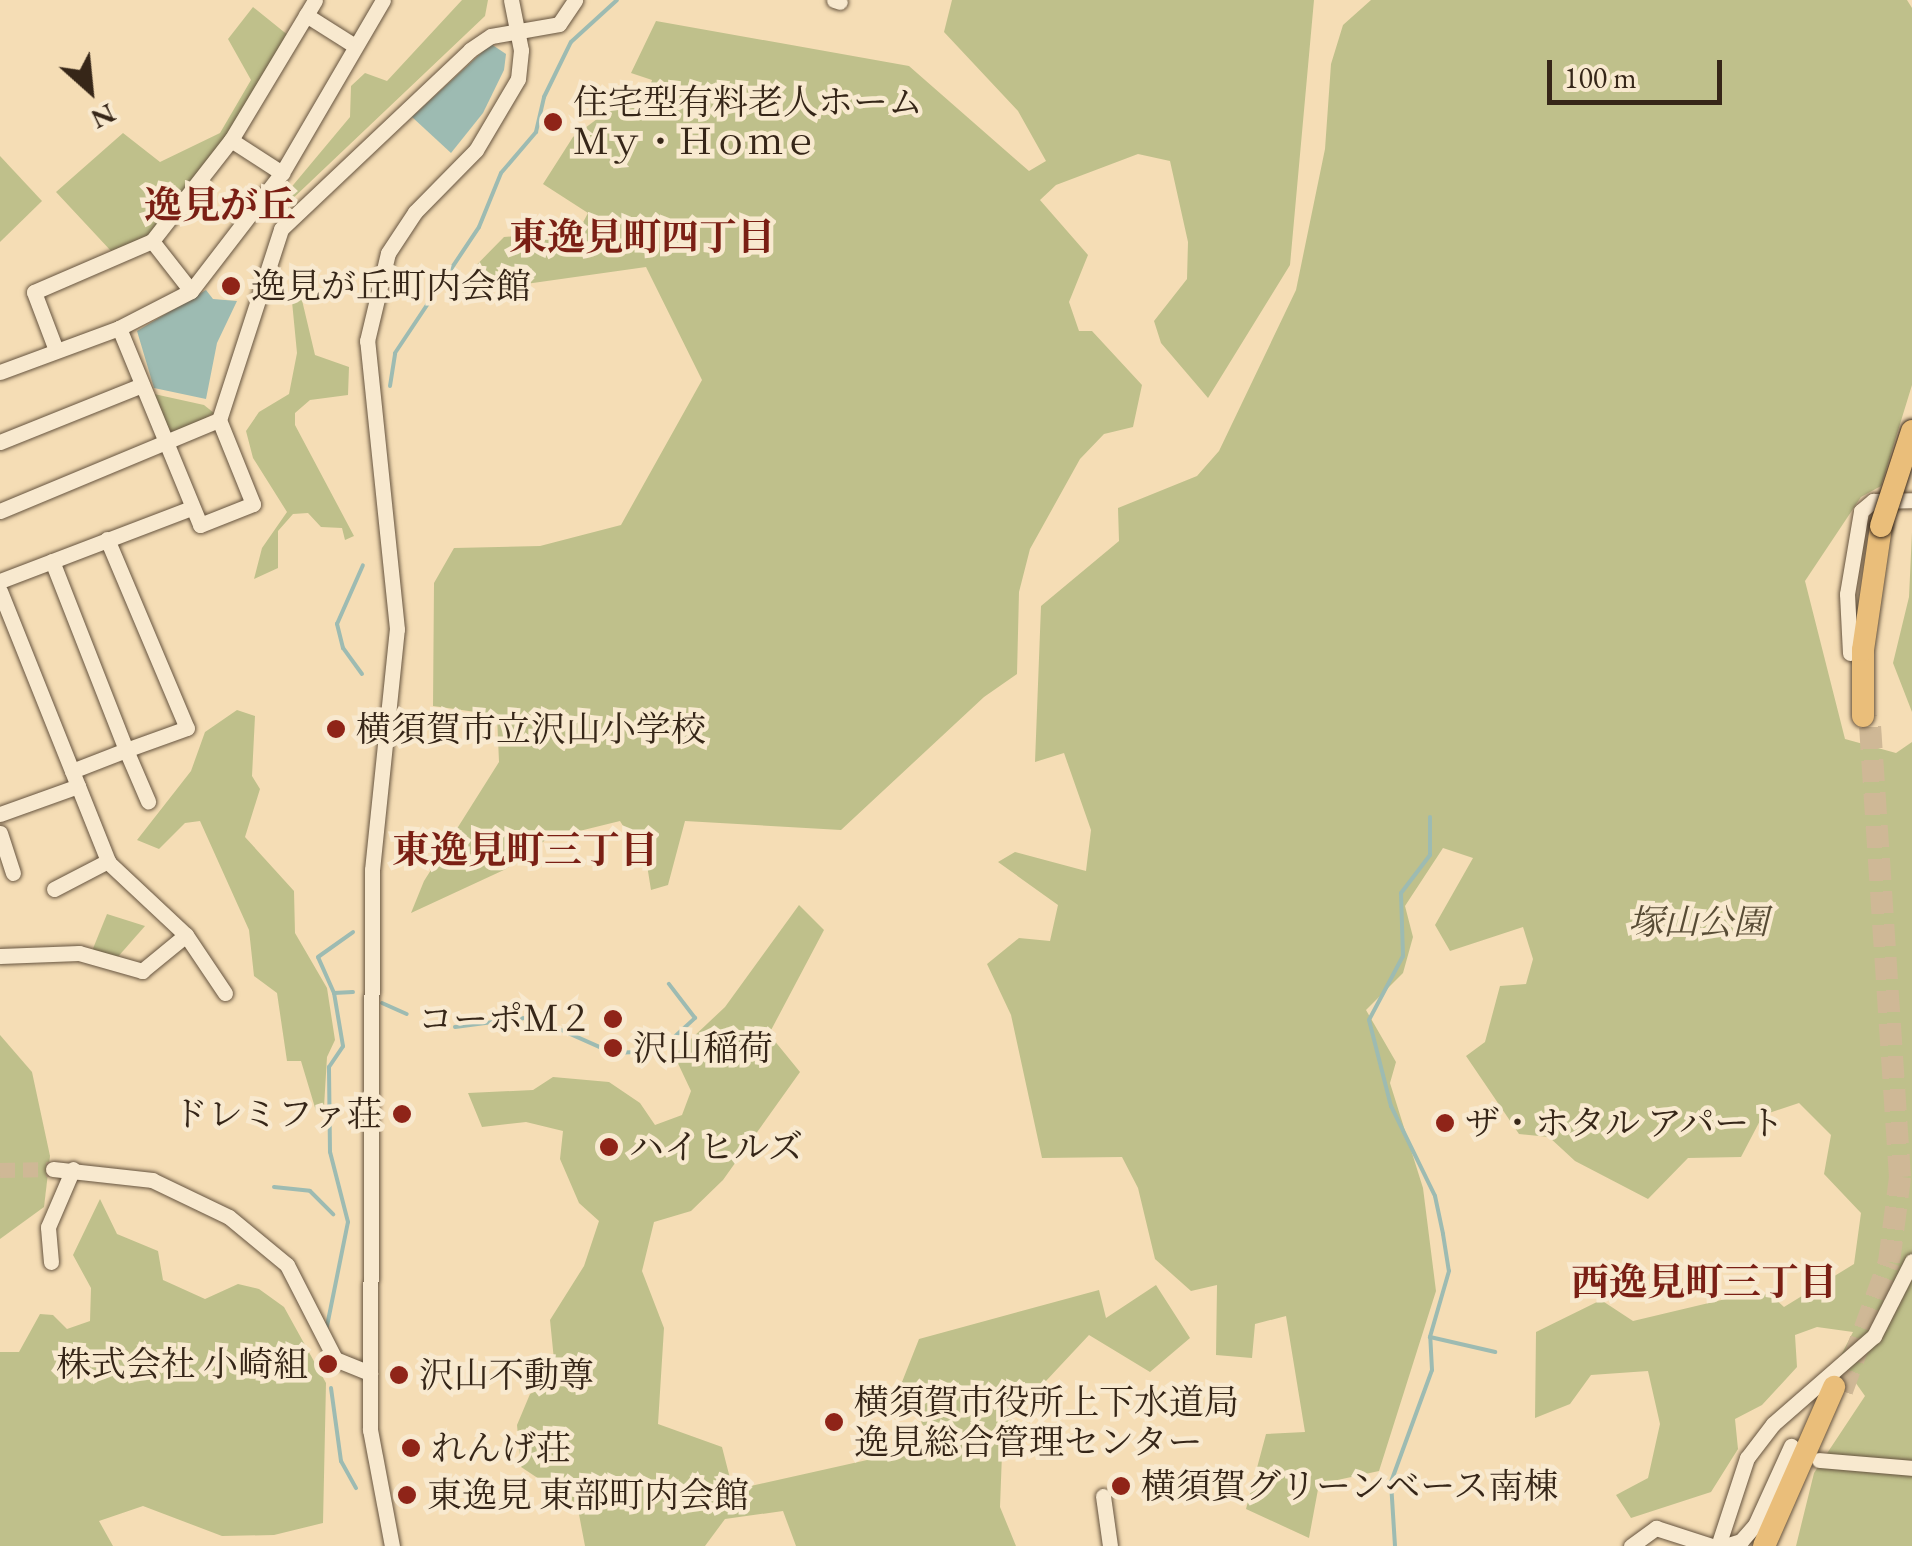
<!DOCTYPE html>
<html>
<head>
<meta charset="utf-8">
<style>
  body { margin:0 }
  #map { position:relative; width:1912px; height:1546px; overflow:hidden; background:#f5ddb5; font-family:"EB Garamond","Noto Serif JP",serif }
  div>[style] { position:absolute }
  .green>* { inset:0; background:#bfc08b }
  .water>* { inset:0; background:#9dbbb2 }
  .stream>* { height:4px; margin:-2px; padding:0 2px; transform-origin:2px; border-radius:2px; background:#9dbbb2 }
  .minor-tunnel>* { height:15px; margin-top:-7.5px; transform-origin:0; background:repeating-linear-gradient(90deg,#cfb896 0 15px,transparent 0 23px) }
  .highway-tunnel>* { height:22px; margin-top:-11px; transform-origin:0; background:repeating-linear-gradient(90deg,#cfb896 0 22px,transparent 0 33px) }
  .roads { filter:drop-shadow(0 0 2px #66543f) drop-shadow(0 0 2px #66543f) }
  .minor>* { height:15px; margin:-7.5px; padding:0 7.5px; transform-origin:7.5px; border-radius:7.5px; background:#f8e9cf }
  .highway>* { height:22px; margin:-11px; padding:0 11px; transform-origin:11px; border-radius:11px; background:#eabe7a }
  .bridges { filter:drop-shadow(0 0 2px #362618) drop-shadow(0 0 2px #362618) }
  .highway-bridge>* { height:22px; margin:-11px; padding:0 11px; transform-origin:11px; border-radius:11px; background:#eabe7a }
  .dots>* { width:28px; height:28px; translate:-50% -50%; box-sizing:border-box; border:5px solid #f8e9cf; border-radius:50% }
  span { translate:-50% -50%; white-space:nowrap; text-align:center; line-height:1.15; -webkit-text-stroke:9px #f8e9cf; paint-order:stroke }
  .poi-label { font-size:35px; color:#362618 }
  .left { translate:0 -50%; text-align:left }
  .right { translate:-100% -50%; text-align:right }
  .park-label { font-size:35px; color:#584c35; font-style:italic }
  .neighbourhood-label { font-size:38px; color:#7a1f14; font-weight:700 }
  .north { position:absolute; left:40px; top:40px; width:100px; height:100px; -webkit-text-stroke:8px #f8e9cf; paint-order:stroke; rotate:153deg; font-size:28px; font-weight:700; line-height:40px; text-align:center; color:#362618 }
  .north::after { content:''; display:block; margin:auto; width:35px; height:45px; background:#362618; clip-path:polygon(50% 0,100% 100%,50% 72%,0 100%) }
  .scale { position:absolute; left:1547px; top:60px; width:175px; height:45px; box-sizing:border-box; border:5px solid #362618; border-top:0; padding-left:12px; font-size:30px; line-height:35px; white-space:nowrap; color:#362618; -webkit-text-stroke:8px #f8e9cf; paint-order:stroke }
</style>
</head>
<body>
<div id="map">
  <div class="green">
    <div style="clip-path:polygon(462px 0,488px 0,485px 16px,288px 203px,289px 190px,350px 117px,351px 86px,365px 73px,387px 81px)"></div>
    <div style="clip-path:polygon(952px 0,1314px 0,1290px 265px,1208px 398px,1161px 343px,1154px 321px,1187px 279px,1188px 242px,1170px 161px,1138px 154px,1056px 185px,1040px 200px,1088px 255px,1069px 302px,1079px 331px,1092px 331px,1142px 385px,1133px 427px,1104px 434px,1080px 459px,1030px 549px,1019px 592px,1017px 674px,984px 697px,841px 830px,685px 821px,668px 885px,651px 890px,647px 865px,620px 821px,547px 839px,506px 869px,411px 913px,424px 881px,499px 762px,497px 715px,433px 706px,434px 583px,454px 548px,540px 546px,621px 525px,702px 380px,646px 267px,447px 295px,504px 237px,579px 230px,588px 213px,543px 184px,573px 137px,621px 101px,643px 109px,652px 80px,631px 73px,656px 21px,909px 66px,1029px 171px,1046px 161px,1018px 111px,944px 32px)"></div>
    <div style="clip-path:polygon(1371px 0,1907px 0,1912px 8px,1912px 385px,1881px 486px,1861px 497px,1805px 581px,1845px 739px,1896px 753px,1912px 742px,1912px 1546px,1796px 1546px,1814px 1473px,1865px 1396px,1853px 1379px,1832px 1373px,1853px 1332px,1817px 1327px,1795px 1335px,1797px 1367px,1762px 1405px,1735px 1419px,1738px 1449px,1711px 1492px,1631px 1518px,1616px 1495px,1648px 1478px,1660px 1424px,1648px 1371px,1591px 1375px,1570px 1404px,1535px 1418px,1536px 1332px,1601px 1300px,1633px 1321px,1734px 1297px,1770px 1294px,1784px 1307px,1854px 1264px,1861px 1213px,1824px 1174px,1831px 1135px,1799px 1103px,1763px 1115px,1741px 1157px,1688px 1158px,1648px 1199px,1575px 1161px,1549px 1137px,1519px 1134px,1466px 1056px,1485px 1042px,1500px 986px,1526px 984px,1533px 959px,1523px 927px,1450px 951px,1435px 925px,1473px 858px,1443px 848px,1405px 906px,1413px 937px,1403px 973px,1366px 1010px,1396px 1062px,1390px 1083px,1423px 1188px,1436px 1291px,1379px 1471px,1319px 1484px,1309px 1538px,1246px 1509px,1266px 1434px,1305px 1432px,1286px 1316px,1255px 1324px,1252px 1358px,1216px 1355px,1217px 1285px,1191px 1291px,1155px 1259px,1138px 1188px,1122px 1157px,1042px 1158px,1011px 1015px,987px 964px,1019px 938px,1050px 941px,1058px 905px,998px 862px,1015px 852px,1086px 871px,1091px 830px,1064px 753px,1035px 762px,1041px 606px,1119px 541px,1118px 508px,1197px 476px,1219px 451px,1296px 290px,1325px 149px,1331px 64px,1343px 25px)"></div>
    <div style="clip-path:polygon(253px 7px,289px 36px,236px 124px,149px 237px,111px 251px,56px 192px,123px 133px,160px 162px,220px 133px,251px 80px,228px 39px)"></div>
    <div style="clip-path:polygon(0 156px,42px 201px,0 242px)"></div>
    <div style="clip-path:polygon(297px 279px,315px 355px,349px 367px,348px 395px,310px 400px,295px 413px,295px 425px,354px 536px,345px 540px,342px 528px,321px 527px,308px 513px,293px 514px,278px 531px,278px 568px,254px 579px,262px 548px,287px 512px,253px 458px,246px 431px,259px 412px,289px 394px,297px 353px,290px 281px)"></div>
    <div style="clip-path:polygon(154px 394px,204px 405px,214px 413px,169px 440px)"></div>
    <div style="clip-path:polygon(1912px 532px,1912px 712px,1893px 663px,1909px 597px)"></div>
    <div style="clip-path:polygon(237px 710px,255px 716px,252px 776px,260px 789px,245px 837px,294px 891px,295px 933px,327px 988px,335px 1040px,327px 1057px,324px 1107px,316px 1111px,301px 1061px,287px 1061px,277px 993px,254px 976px,249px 930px,200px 821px,185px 823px,159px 849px,137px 840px,191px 771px,205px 732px)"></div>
    <div style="clip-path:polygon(799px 905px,824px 930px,769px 1034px,800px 1072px,723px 1180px,691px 1211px,654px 1222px,642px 1271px,664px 1328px,658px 1424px,722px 1447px,733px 1490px,894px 1454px,919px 1459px,929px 1438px,902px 1382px,919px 1339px,1099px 1290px,1106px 1318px,1156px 1285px,1190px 1338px,1150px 1372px,1089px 1335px,1003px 1427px,1000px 1507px,1016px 1546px,796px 1546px,783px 1511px,725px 1519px,705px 1546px,585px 1546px,577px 1504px,521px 1467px,517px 1425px,530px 1394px,545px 1386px,555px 1370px,550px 1320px,584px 1266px,599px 1221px,579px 1203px,560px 1159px,563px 1131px,526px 1122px,482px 1127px,468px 1093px,533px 1090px,553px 1077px,609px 1082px,640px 1103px,655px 1125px,682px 1115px,691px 1091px,674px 1055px,725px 1007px)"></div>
    <div style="clip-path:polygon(107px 914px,145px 926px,116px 959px,92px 951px)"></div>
    <div style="clip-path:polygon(0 1035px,32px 1072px,50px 1156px,44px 1207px,0 1239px)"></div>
    <div style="clip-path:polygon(100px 1199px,117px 1234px,158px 1251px,163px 1280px,205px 1299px,238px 1284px,259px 1289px,284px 1307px,326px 1383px,323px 1523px,274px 1535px,222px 1536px,143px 1506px,99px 1521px,113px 1546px,0 1546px,0 1352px,19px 1352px,40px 1314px,53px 1315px,67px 1329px,90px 1321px,91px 1288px,73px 1255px)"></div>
  </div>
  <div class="water">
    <div style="clip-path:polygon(491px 44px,506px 54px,504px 70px,483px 113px,451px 153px,412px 117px)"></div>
    <div style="clip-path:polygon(206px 290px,213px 299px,237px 301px,217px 343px,206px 399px,154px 388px,137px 331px)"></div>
  </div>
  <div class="stream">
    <div style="left:390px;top:386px;width:33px;rotate:-81deg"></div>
    <div style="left:395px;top:353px;width:151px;rotate:-56.3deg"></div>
    <div style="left:479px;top:227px;width:58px;rotate:-67.8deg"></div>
    <div style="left:501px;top:173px;width:54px;rotate:-49.5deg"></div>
    <div style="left:536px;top:132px;width:36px;rotate:-77deg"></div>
    <div style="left:544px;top:97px;width:61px;rotate:-63.9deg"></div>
    <div style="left:571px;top:42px;width:62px;rotate:-42.4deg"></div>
    <div style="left:362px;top:674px;width:32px;rotate:-126deg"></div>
    <div style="left:343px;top:648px;width:25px;rotate:-104deg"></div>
    <div style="left:337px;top:624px;width:64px;rotate:-66.2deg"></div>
    <div style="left:1430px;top:817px;width:38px;rotate:90deg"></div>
    <div style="left:1430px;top:855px;width:48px;rotate:127.3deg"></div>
    <div style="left:1401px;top:893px;width:63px;rotate:88.2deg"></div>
    <div style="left:1403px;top:956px;width:72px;rotate:118deg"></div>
    <div style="left:1369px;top:1020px;width:89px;rotate:75.7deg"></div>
    <div style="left:1391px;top:1106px;width:100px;rotate:63.9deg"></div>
    <div style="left:1435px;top:1196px;width:39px;rotate:78deg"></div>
    <div style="left:1443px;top:1234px;width:37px;rotate:81deg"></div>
    <div style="left:1449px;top:1271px;width:69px;rotate:106.1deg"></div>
    <div style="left:334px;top:993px;width:19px;rotate:-3deg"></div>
    <div style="left:382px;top:1003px;width:27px;rotate:24deg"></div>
    <div style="left:455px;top:1027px;width:78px;rotate:-7.4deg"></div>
    <div style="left:532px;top:1017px;width:89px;rotate:24deg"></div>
    <div style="left:613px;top:1053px;width:46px;rotate:-2.5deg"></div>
    <div style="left:659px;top:1051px;width:49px;rotate:-42.5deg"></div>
    <div style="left:695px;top:1018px;width:43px;rotate:-127.4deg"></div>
    <div style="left:274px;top:1187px;width:36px;rotate:6deg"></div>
    <div style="left:310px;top:1191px;width:33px;rotate:45deg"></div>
    <div style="left:326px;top:1331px;width:111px;rotate:-78.6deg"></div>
    <div style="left:348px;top:1222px;width:72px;rotate:-104.4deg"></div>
    <div style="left:330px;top:1152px;width:85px;rotate:-90.7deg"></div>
    <div style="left:329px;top:1067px;width:25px;rotate:-56deg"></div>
    <div style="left:343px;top:1046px;width:54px;rotate:-99.6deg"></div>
    <div style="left:334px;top:993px;width:39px;rotate:-114deg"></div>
    <div style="left:318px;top:957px;width:43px;rotate:-35.5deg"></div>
    <div style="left:331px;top:1388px;width:74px;rotate:82.2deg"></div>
    <div style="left:341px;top:1461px;width:31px;rotate:61deg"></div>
    <div style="left:1395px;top:1546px;width:64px;rotate:-93.6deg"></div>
    <div style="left:1391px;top:1482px;width:119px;rotate:-69.9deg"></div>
    <div style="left:1432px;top:1370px;width:33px;rotate:-93deg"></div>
    <div style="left:1430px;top:1337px;width:67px;rotate:13deg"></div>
  </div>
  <div class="minor-tunnel">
    <div style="left:0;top:1170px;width:53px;rotate:-1.1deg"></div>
  </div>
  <div class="highway-tunnel">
    <div style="left:1842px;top:1391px;width:137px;rotate:-70deg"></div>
    <div style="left:1889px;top:1262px;width:86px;rotate:-82.6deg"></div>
    <div style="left:1900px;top:1177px;width:462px;rotate:-93.8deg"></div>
  </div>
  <div class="roads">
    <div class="minor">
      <div style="left:834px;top:0;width:6px;rotate:18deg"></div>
      <div style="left:306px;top:15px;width:58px;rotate:32.3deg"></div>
      <div style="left:231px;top:140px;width:61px;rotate:32.9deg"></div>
      <div style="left:152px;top:241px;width:63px;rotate:52deg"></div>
      <div style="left:119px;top:328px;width:213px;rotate:67.6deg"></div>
      <div style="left:200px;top:525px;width:57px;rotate:-21.6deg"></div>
      <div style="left:253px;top:504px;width:91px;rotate:-112deg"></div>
      <div style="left:56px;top:350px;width:62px;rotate:-110.8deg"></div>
      <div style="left:34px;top:292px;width:129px;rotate:-23.4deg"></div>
      <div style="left:152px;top:241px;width:128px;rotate:-52deg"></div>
      <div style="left:231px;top:140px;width:163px;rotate:-59deg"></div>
      <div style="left:0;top:372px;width:127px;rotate:-20.3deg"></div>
      <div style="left:119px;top:328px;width:81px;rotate:-27.2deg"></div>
      <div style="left:191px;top:291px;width:149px;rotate:-52.4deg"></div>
      <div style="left:282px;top:173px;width:200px;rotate:-59.7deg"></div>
      <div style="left:0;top:442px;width:153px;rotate:-21.9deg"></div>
      <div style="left:0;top:511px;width:237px;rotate:-22.6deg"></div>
      <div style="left:219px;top:420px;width:201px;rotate:-72deg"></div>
      <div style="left:281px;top:229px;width:260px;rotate:-43.4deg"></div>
      <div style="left:470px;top:50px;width:25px;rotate:-34deg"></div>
      <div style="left:491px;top:36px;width:69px;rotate:-10deg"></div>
      <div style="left:559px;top:24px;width:29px;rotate:-56deg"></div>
      <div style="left:107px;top:539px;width:205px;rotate:67.1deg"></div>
      <div style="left:187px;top:728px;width:65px;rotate:160.2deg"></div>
      <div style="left:126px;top:750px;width:56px;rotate:66.7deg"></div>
      <div style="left:52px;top:561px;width:203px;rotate:68.6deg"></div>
      <div style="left:126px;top:750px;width:58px;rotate:158.7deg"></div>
      <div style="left:0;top:581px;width:204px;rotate:-20.9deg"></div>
      <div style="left:0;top:591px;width:293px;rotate:68.2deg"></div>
      <div style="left:109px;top:863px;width:105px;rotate:43.1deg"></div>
      <div style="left:186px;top:935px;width:70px;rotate:56.1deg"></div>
      <div style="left:1850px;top:653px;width:59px;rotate:-92.9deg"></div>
      <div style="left:1847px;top:594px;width:84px;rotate:-80.4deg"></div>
      <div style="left:1861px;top:511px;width:16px;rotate:-40deg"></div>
      <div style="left:1873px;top:501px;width:39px;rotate:-1deg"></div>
      <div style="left:0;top:814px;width:83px;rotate:-19.7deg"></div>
      <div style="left:0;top:833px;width:42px;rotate:72deg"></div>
      <div style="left:54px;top:889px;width:61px;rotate:-27.4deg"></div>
      <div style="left:0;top:956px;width:79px;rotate:-2.2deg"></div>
      <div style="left:79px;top:953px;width:66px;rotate:15.9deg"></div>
      <div style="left:142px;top:971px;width:57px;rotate:-39.3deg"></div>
      <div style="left:53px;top:1169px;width:100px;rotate:6.3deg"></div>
      <div style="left:152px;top:1180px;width:85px;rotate:25.7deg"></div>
      <div style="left:229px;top:1217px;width:75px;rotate:39.6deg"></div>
      <div style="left:287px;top:1265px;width:106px;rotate:62.9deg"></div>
      <div style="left:335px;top:1359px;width:38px;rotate:22deg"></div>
      <div style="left:51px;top:1262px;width:35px;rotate:-95deg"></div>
      <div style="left:48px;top:1227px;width:63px;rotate:-66.7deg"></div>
      <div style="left:1819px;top:1460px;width:93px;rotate:4.9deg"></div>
      <div style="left:1103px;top:1496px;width:50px;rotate:82deg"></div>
      <div style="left:392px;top:1546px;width:118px;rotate:-100.7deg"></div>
      <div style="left:370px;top:1430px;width:560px;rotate:-89.8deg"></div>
      <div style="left:372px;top:870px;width:242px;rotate:-84.1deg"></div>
      <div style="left:397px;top:629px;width:290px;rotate:-95.9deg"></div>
      <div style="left:367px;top:341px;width:90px;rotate:-76.6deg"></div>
      <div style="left:388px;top:253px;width:49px;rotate:-56.6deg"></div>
      <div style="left:415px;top:212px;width:87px;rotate:-45.5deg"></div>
      <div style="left:476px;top:150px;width:82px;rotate:-59.4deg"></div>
      <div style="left:518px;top:79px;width:29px;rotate:-84deg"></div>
      <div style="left:521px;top:50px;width:51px;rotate:-101.3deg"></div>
      <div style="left:1631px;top:1546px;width:31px;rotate:-36deg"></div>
      <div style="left:1656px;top:1528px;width:59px;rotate:17.8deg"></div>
      <div style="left:1718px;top:1546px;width:93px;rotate:-71.8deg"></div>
      <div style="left:1747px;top:1458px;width:43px;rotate:-52.6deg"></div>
      <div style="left:1773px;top:1424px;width:134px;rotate:-41.1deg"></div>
      <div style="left:1874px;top:1336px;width:84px;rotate:-63.1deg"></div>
      <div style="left:1725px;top:1546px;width:17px;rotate:-17deg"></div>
      <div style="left:1741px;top:1541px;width:21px;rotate:-49deg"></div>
      <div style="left:1755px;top:1525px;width:87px;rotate:-65.5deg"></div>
    </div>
    <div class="highway">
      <div style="left:1863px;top:716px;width:66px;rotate:-90deg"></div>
      <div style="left:1863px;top:650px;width:125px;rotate:-81.7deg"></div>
      <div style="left:1764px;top:1546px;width:174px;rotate:-66.2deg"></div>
    </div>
  </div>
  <div class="bridges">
    <div class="highway-bridge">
      <div style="left:1881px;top:526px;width:100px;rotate:-71.9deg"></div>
    </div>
  </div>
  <div class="dots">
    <div style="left:553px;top:122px;background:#8f2418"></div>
    <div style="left:231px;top:286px;background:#8f2418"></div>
    <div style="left:336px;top:729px;background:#8f2418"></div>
    <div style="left:613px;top:1019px;background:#8f2418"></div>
    <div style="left:613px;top:1048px;background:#8f2418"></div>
    <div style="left:402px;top:1114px;background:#8f2418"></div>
    <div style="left:1445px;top:1123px;background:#8f2418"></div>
    <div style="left:609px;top:1147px;background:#8f2418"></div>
    <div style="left:328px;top:1364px;background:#8f2418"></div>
    <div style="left:399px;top:1375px;background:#8f2418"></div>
    <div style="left:834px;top:1422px;background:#8f2418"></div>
    <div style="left:411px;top:1448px;background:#8f2418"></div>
    <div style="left:1121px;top:1486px;background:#8f2418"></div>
    <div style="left:407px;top:1495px;background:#8f2418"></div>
  </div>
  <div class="poi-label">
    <span class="left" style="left:573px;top:122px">住宅型有料老人ホーム<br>Ｍｙ・Ｈｏｍｅ</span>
    <span class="left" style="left:251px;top:286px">逸見が丘町内会館</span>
    <span class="left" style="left:356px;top:729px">横須賀市立沢山小学校</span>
    <span class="right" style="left:593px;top:1019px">コーポＭ２</span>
    <span class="left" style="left:633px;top:1048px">沢山稲荷</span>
    <span class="right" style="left:382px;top:1114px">ドレミファ荘</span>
    <span class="left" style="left:1465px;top:1123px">ザ・ホタル アパート</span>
    <span class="left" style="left:629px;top:1147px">ハイヒルズ</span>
    <span class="right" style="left:308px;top:1364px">株式会社 小崎組</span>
    <span class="left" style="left:419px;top:1375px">沢山不動尊</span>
    <span class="left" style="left:854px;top:1422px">横須賀市役所上下水道局<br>逸見総合管理センター</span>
    <span class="left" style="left:431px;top:1448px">れんげ荘</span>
    <span class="left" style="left:1141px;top:1486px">横須賀グリーンベース南棟</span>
    <span class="left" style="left:427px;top:1495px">東逸見 東部町内会館</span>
  </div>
  <div class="park-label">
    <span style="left:1698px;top:922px">塚山公園</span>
  </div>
  <div class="neighbourhood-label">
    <span style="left:220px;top:205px">逸見が丘</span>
    <span style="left:642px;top:237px">東逸見町四丁目</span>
    <span style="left:525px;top:850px">東逸見町三丁目</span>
    <span style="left:1704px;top:1282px">西逸見町三丁目</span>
  </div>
  <div class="north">N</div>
  <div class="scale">100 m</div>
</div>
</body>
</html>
